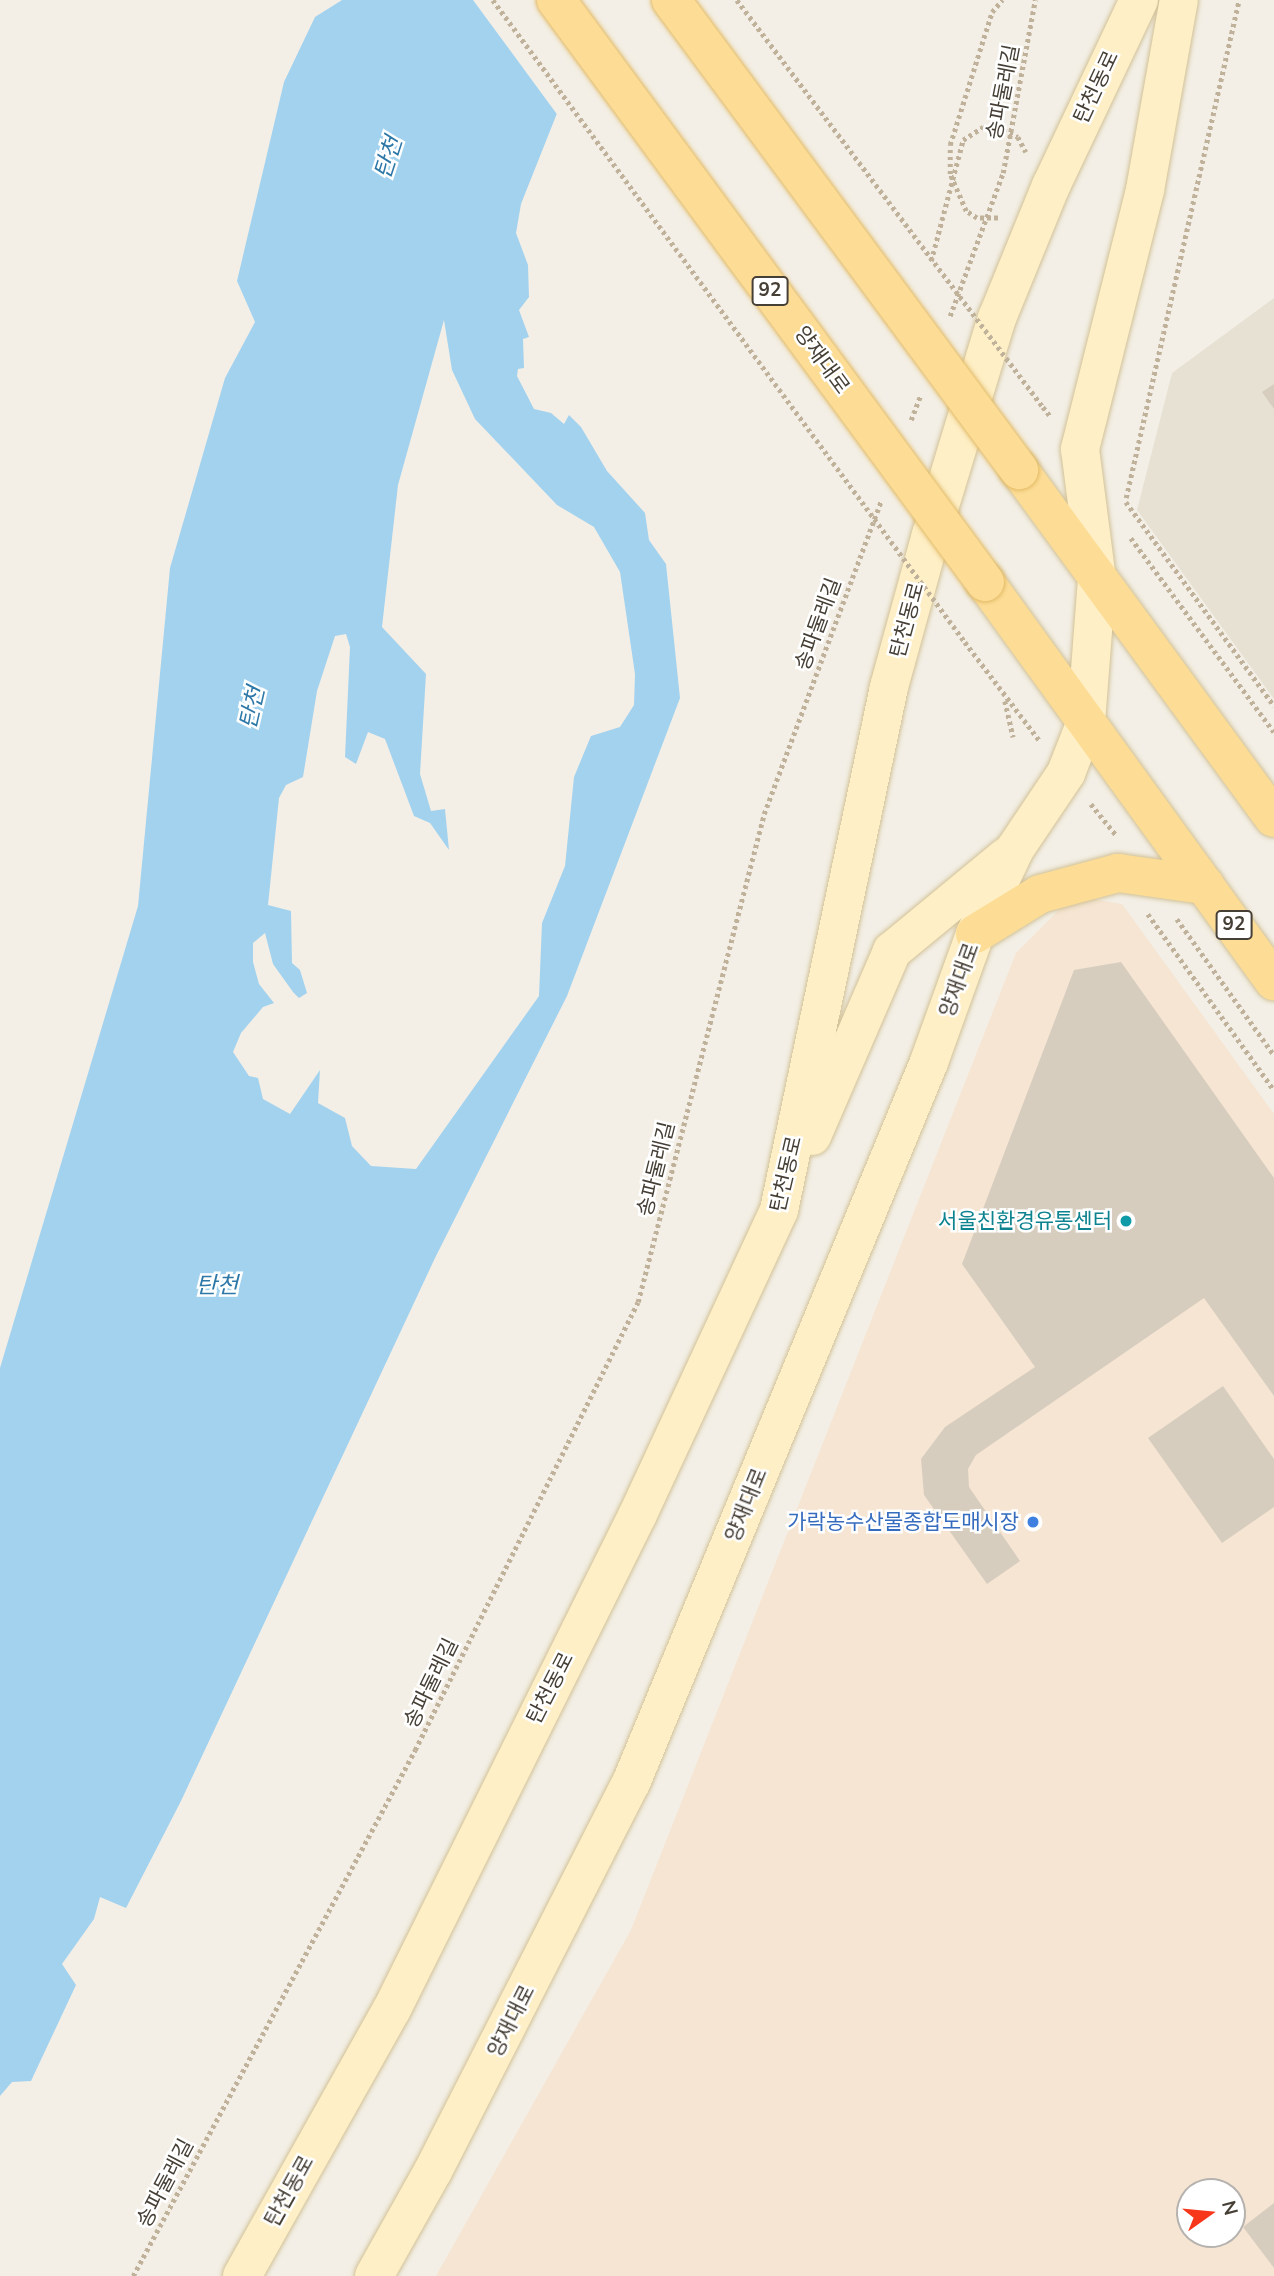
<!DOCTYPE html>
<html>
<head>
<meta charset="utf-8">
<style>
  body { margin:0 }
  #map { position:relative; width:1274px; height:2276px; overflow:hidden; background:#f3efe6; font-family:"Nunito Sans","Noto Sans KR",sans-serif }
  div>[style] { position:absolute }
  .residential>* { inset:0; background:#e7e1d4 }
  .commercial>* { inset:0; background:#f5e5d2 }
  .water>* { inset:0; background:#a3d2ef }
  .pier>* { inset:0; background:#f3efe6 }
  .building>* { inset:0; background:#d7cdbf }
  .path>* { height:4.5px; margin-top:-2.25px; transform-origin:0; background:repeating-linear-gradient(90deg,#c0b29a 0 3.5px,transparent 0 7px) }
  .roads { filter:drop-shadow(0 0 2px #d2c297) drop-shadow(0 0 2px #d2c297) }
  .secondary>* { height:38px; margin:-19px; padding:0 19px; transform-origin:19px; border-radius:19px; background:#feefc6 }
  .primary>* { height:38px; margin:-19px; padding:0 19px; transform-origin:19px; border-radius:19px; background:#fddd96 }
  .path-bridge>* { height:4.5px; margin-top:-2.25px; transform-origin:0; background:repeating-linear-gradient(90deg,#c0b29a 0 3.5px,transparent 0 7px) }
  .bridges { filter:drop-shadow(0 0 2px #e2ba65) drop-shadow(0 0 2px #e2ba65) }
  .primary-bridge>* { height:38px; margin:-19px; padding:0 19px; transform-origin:19px; border-radius:19px; background:#fddd96 }
  .dots>* { width:19px; height:19px; translate:-50% -50%; box-sizing:border-box; border:4px solid #fff; border-radius:50% }
  span { translate:-50% -50%; white-space:nowrap; text-align:center; line-height:1.15; -webkit-text-stroke:5px #fff; paint-order:stroke }
  .shield-label span { padding:2px 5px; background:#fff; border:2px solid; border-radius:5px; -webkit-text-stroke-width:0 }
  .shield-label { font-size:19px; color:#463f36; font-weight:700 }
  .street-label { font-size:21px; color:#463f36 }
  .culture-label { font-size:21px; color:#0d838f }
  .right { translate:-100% -50%; text-align:right }
  .shop-label { font-size:21px; color:#366cbe }
  .water-label { font-size:23px; color:#2e78a8; font-style:italic }
  .north { position:absolute; left:1176px; top:2178px; width:70px; height:70px; box-sizing:border-box; background:#fff; border:2px solid #b5b2af; border-radius:50%; rotate:75deg; font-size:19px; font-weight:700; line-height:28px; text-align:center; color:#463f36 }
  .north::after { content:''; display:block; margin:auto; width:24px; height:32px; background:#f73719; clip-path:polygon(50% 0,100% 100%,50% 72%,0 100%) }
</style>
</head>
<body>
<div id="map">
  <div class="residential">
    <div style="clip-path:polygon(1274px 298px,1274px 699px,1137px 510px,1172px 373px)"></div>
  </div>
  <div class="commercial">
    <div style="clip-path:polygon(evenodd,1073px 896px,1122px 904px,1274px 1114px,1274px 2276px,436px 2276px,631px 1930px,1016px 953px,1073px 896px,1190px 2192px,1232px 2192px,1232px 2234px,1190px 2234px,1190px 2192px)"></div>
  </div>
  <div class="water">
    <div style="clip-path:polygon(evenodd,342px 0,602px 0,521px 204px,516px 233px,528px 265px,529px 297px,519px 310px,529px 337px,523px 339px,524px 368px,518px 369px,517px 376px,534px 409px,551px 413px,564px 424px,569px 415px,581px 427px,607px 471px,645px 513px,649px 540px,666px 564px,680px 698px,567px 996px,435px 1258px,181px 1801px,126px 1908px,100px 1897px,94px 1919px,62px 1964px,76px 1985px,31px 2081px,12px 2082px,0 2096px,0 1368px,138px 906px,170px 568px,225px 378px,255px 322px,237px 281px,284px 82px,315px 17px,342px 0,444px 320px,452px 370px,475px 419px,557px 505px,594px 527px,620px 572px,635px 674px,634px 705px,620px 727px,591px 736px,574px 777px,565px 866px,542px 923px,539px 996px,416px 1169px,371px 1166px,352px 1146px,345px 1118px,318px 1103px,320px 1070px,290px 1114px,263px 1099px,258px 1078px,249px 1076px,233px 1052px,241px 1033px,263px 1007px,274px 1003px,259px 984px,253px 962px,253px 943px,265px 933px,273px 964px,293px 992px,299px 998px,307px 993px,300px 970px,292px 963px,291px 911px,268px 905px,279px 798px,286px 785px,303px 777px,317px 691px,335px 636px,346px 634px,350px 647px,345px 757px,356px 764px,368px 732px,385px 739px,414px 816px,430px 823px,449px 850px,445px 809px,431px 811px,420px 774px,426px 674px,382px 627px,398px 485px,444px 320px)"></div>
  </div>
  <div class="pier">
    <div style="clip-path:polygon(473px 0,606px 0,559px 117px)"></div>
  </div>
  <div class="building">
    <div style="clip-path:polygon(1274px 384px,1274px 409px,1262px 392px)"></div>
    <div style="clip-path:polygon(1121px 962px,1274px 1178px,1274px 1396px,1204px 1298px,976px 1455px,968px 1469px,969px 1487px,1020px 1561px,987px 1584px,924px 1495px,921px 1459px,945px 1427px,1035px 1367px,962px 1264px,1074px 970px)"></div>
    <div style="clip-path:polygon(1223px 1386px,1274px 1459px,1274px 1507px,1222px 1543px,1148px 1438px)"></div>
    <div style="clip-path:polygon(1274px 2203px,1274px 2268px,1243px 2227px)"></div>
  </div>
  <div class="path">
    <div style="left:998px;top:218px;width:21px;rotate:180deg"></div>
    <div style="left:977px;top:218px;width:13px;rotate:-148deg"></div>
    <div style="left:966px;top:211px;width:40px;rotate:-113.4deg"></div>
    <div style="left:950px;top:174px;width:29px;rotate:-90deg"></div>
    <div style="left:950px;top:145px;width:139px;rotate:-72.5deg"></div>
    <div style="left:992px;top:12px;width:16px;rotate:-50deg"></div>
    <div style="left:931px;top:261px;width:125px;rotate:-75.2deg"></div>
    <div style="left:963px;top:140px;width:24px;rotate:-33deg"></div>
    <div style="left:983px;top:127px;width:14px"></div>
    <div style="left:997px;top:127px;width:23px;rotate:25deg"></div>
    <div style="left:1018px;top:137px;width:17px;rotate:62deg"></div>
    <div style="left:950px;top:316px;width:153px;rotate:-69.7deg"></div>
    <div style="left:1003px;top:173px;width:176px;rotate:-79.5deg"></div>
    <div style="left:1043px;top:407px;width:13px;rotate:51deg"></div>
    <div style="left:911px;top:420px;width:26px;rotate:-69deg"></div>
    <div style="left:1126px;top:498px;width:511px;rotate:-77.22deg"></div>
    <div style="left:1126px;top:502px;width:252px;rotate:54deg"></div>
    <div style="left:1131px;top:538px;width:241px;rotate:53.6deg"></div>
    <div style="left:965px;top:642px;width:123px;rotate:52.9deg"></div>
    <div style="left:1005px;top:701px;width:37px;rotate:77deg"></div>
    <div style="left:1091px;top:804px;width:40px;rotate:51deg"></div>
    <div style="left:1148px;top:914px;width:216px;rotate:54.4deg"></div>
    <div style="left:1177px;top:919px;width:167px;rotate:54.5deg"></div>
    <div style="left:133px;top:2276px;width:597px;rotate:-61.8deg"></div>
    <div style="left:415px;top:1750px;width:500px;rotate:-63.54deg"></div>
    <div style="left:638px;top:1302px;width:504px;rotate:-75.52deg"></div>
    <div style="left:764px;top:814px;width:334px;rotate:-69.5deg"></div>
  </div>
  <div class="roads">
    <div class="secondary">
      <div style="left:812px;top:1136px;width:202px;rotate:-66.6deg"></div>
      <div style="left:892px;top:951px;width:148px;rotate:-39.5deg"></div>
      <div style="left:242px;top:2276px;width:306px;rotate:-60.7deg"></div>
      <div style="left:392px;top:2009px;width:553px;rotate:-63.57deg"></div>
      <div style="left:638px;top:1514px;width:335px;rotate:-65.1deg"></div>
      <div style="left:779px;top:1210px;width:534px;rotate:-78.12deg"></div>
      <div style="left:889px;top:687px;width:158px;rotate:-74.6deg"></div>
      <div style="left:931px;top:535px;width:227px;rotate:-73.1deg"></div>
      <div style="left:997px;top:318px;width:143px;rotate:-67.8deg"></div>
      <div style="left:1051px;top:186px;width:206px;rotate:-64.7deg"></div>
      <div style="left:374px;top:2276px;width:120px;rotate:-60.7deg"></div>
      <div style="left:433px;top:2171px;width:436px;rotate:-63deg"></div>
      <div style="left:631px;top:1783px;width:780px;rotate:-67.54deg"></div>
      <div style="left:929px;top:1062px;width:136px;rotate:-70.2deg"></div>
      <div style="left:975px;top:934px;width:94px;rotate:-64.8deg"></div>
      <div style="left:1015px;top:849px;width:92px;rotate:-56.1deg"></div>
      <div style="left:1066px;top:773px;width:55px;rotate:-68.6deg"></div>
      <div style="left:1086px;top:722px;width:142px;rotate:-85.6deg"></div>
      <div style="left:1097px;top:580px;width:132px;rotate:-97.4deg"></div>
      <div style="left:1080px;top:449px;width:267px;rotate:-75.9deg"></div>
      <div style="left:1145px;top:190px;width:193px;rotate:-79.9deg"></div>
    </div>
    <div class="primary">
      <div style="left:1019px;top:470px;width:431px;rotate:53.8deg"></div>
      <div style="left:985px;top:582px;width:493px;rotate:54.1deg"></div>
      <div style="left:975px;top:934px;width:76px;rotate:-31.6deg"></div>
      <div style="left:1040px;top:894px;width:81px;rotate:-15.1deg"></div>
      <div style="left:1118px;top:873px;width:88px;rotate:7.9deg"></div>
    </div>
  </div>
  <div class="path-bridge">
    <div style="left:493px;top:0;width:797px;rotate:53.68deg"></div>
    <div style="left:737px;top:0;width:509px;rotate:53.06deg"></div>
  </div>
  <div class="bridges">
    <div class="primary-bridge">
      <div style="left:556px;top:0;width:723px;rotate:53.61deg"></div>
      <div style="left:671px;top:0;width:585px;rotate:53.48deg"></div>
    </div>
  </div>
  <div class="dots">
    <div style="left:1126px;top:1221px;background:#0f9aa8"></div>
    <div style="left:1033px;top:1522px;background:#3f7fe0"></div>
  </div>
  <div class="shield-label">
    <span style="left:770px;top:291px">92</span>
    <span style="left:1234px;top:925px">92</span>
  </div>
  <div class="street-label">
    <span style="left:1096px;top:87px;rotate:-65deg">탄천동로</span>
    <span style="left:1003px;top:92px;rotate:-79deg">송파둘레길</span>
    <span style="left:822px;top:360px;rotate:54deg">양재대로</span>
    <span style="left:907px;top:620px;rotate:-75deg">탄천동로</span>
    <span style="left:818px;top:624px;rotate:-70deg">송파둘레길</span>
    <span style="left:959px;top:980px;rotate:-70deg">양재대로</span>
    <span style="left:656px;top:1169px;rotate:-76deg">송파둘레길</span>
    <span style="left:786px;top:1174px;rotate:-77deg">탄천동로</span>
    <span style="left:746px;top:1505px;rotate:-68deg">양재대로</span>
    <span style="left:431px;top:1683px;rotate:-64deg">송파둘레길</span>
    <span style="left:550px;top:1688px;rotate:-63deg">탄천동로</span>
    <span style="left:511px;top:2021px;rotate:-63deg">양재대로</span>
    <span style="left:165px;top:2183px;rotate:-62deg">송파둘레길</span>
    <span style="left:289px;top:2191px;rotate:-61deg">탄천동로</span>
  </div>
  <div class="culture-label">
    <span class="right" style="left:1112px;top:1221px">서울친환경유통센터</span>
  </div>
  <div class="shop-label">
    <span class="right" style="left:1019px;top:1522px">가락농수산물종합도매시장</span>
  </div>
  <div class="water-label">
    <span style="left:389px;top:158px;rotate:-72deg">탄천</span>
    <span style="left:253px;top:708px;rotate:-77deg">탄천</span>
    <span style="left:217px;top:1286px">탄천</span>
  </div>
  <div class="north">N</div>
</div>
</body>
</html>
